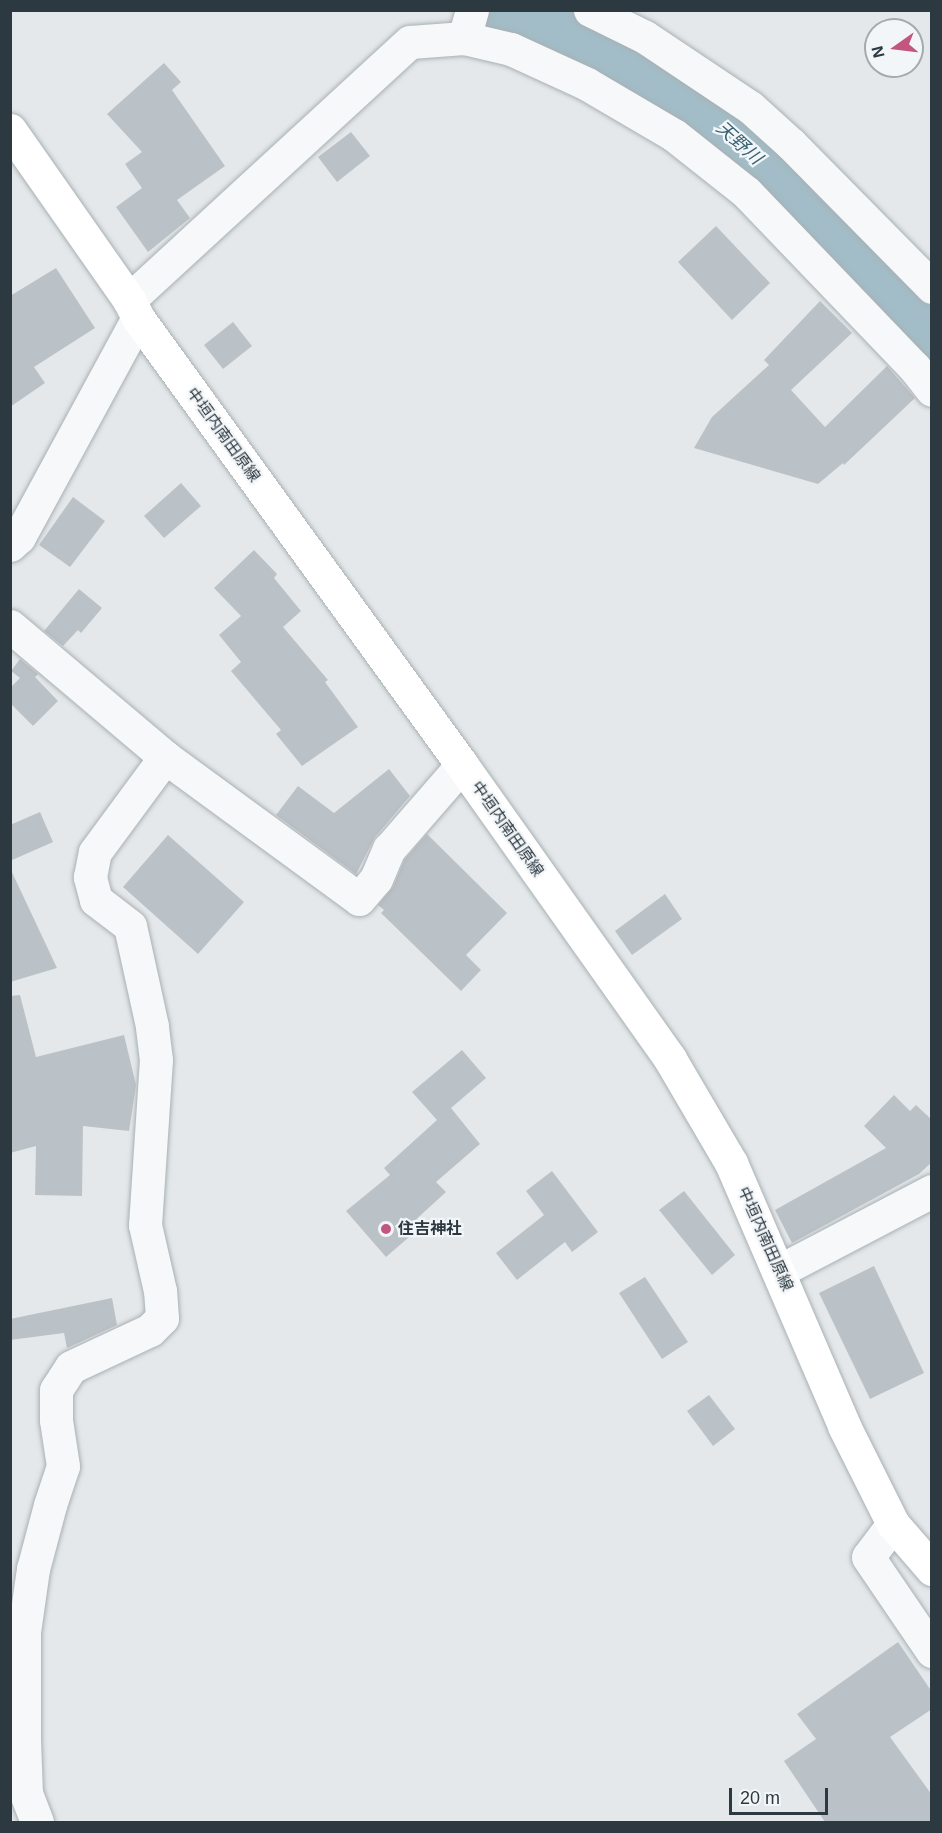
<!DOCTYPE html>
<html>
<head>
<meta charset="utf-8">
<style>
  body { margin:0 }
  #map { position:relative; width:942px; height:1833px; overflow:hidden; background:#e4e8ea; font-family:Arial,"Noto Sans JP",sans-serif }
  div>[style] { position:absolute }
  .river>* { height:60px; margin:-30px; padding:0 30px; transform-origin:30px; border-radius:30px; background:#a2bdc7 }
  .building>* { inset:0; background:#bbc2c7 }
  .roads { filter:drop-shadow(0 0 2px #a9b0b4) drop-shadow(0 0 2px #a9b0b4) }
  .minor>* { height:33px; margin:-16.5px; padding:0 16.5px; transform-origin:16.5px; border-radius:16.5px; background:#f6f8f9 }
  .secondary>* { height:33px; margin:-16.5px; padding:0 16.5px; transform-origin:16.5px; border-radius:16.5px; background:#fff }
  .dots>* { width:16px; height:16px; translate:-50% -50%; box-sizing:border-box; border:3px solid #f3f6f8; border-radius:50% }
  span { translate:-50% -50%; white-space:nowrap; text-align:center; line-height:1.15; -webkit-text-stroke:4.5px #f3f6f8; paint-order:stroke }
  .street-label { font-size:16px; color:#2d3941 }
  .poi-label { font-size:16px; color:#2d3941; font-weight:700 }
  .left { translate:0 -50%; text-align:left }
  .water-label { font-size:18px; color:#3a6172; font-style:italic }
  .frame { position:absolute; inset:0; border:12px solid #2d3941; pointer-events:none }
  .north { position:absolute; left:864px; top:18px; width:60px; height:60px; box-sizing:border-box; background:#f3f6f8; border:2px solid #a4aaaf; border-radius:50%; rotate:256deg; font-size:16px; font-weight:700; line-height:24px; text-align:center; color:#2d3941 }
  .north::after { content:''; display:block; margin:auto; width:21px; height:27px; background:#c35581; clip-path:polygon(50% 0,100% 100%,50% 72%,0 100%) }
  .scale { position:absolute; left:729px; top:1788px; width:99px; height:27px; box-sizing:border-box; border:3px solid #2d3941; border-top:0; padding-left:8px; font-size:18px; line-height:21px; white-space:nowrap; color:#2d3941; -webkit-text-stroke:4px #f3f6f8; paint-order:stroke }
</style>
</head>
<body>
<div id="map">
  <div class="river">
    <div style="left:505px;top:10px;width:66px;rotate:19.5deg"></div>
    <div style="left:567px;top:32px;width:89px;rotate:26.9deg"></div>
    <div style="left:646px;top:72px;width:64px;rotate:33.4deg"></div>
    <div style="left:699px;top:107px;width:183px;rotate:42.1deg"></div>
    <div style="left:835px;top:230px;width:142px;rotate:47deg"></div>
  </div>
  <div class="building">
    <div style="clip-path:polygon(164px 63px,181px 82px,172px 90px,225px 166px,177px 200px,190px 218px,148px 252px,116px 207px,142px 188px,125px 164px,142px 152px,107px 114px)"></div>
    <div style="clip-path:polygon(351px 132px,370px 156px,337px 182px,318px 157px)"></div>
    <div style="clip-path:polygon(716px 226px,770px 283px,732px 320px,678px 262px)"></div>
    <div style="clip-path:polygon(56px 268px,95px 328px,34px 367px,45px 383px,10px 407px,10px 296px)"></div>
    <div style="clip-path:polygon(820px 301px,852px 333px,791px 390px,825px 427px,887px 366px,915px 398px,844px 465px,843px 463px,818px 484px,694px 448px,712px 417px,769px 365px,764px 360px)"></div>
    <div style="clip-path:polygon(233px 322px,252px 346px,223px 369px,204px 345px)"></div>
    <div style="clip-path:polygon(181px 483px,201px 506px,164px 538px,144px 516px)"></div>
    <div style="clip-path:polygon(73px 497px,105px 521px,70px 567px,39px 545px)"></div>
    <div style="clip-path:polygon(254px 550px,277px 574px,274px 578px,301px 611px,283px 627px,328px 680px,325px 682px,358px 727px,302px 766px,276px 734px,281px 730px,231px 671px,241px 662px,219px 635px,241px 616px,214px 588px)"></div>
    <div style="clip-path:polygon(79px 589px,102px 608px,81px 633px,78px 630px,63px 646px,44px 631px)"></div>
    <div style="clip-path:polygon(20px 659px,38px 674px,35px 677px,58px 701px,33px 726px,10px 703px,10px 688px,20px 678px,11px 671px)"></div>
    <div style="clip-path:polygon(389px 769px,410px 796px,375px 837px,356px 874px,276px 815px,298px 786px,334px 813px)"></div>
    <div style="clip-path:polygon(40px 812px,53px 842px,10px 861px,10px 825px)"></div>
    <div style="clip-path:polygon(427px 834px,507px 913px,466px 955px,481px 970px,461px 991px,381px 913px,384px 910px,378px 905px,393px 887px,405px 859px)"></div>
    <div style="clip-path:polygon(168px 835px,244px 902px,198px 954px,123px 887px)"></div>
    <div style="clip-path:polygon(10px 868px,57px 968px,10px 982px)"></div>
    <div style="clip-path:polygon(665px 894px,682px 919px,632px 955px,615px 931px)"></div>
    <div style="clip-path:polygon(20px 995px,36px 1057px,124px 1035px,136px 1085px,129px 1131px,83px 1126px,82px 1196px,35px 1195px,36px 1146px,10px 1153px,10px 996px)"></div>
    <div style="clip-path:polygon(462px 1050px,486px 1078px,451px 1108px,480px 1144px,436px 1182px,446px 1192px,410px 1225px,416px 1231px,386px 1257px,346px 1211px,390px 1175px,384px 1168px,437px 1120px,412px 1092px)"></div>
    <div style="clip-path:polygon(894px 1095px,910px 1111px,916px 1105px,932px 1120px,932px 1162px,919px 1174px,792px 1243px,775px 1210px,886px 1148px,864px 1126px)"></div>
    <div style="clip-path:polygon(552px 1171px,598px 1232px,572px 1252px,565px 1242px,517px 1280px,496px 1253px,544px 1215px,526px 1191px)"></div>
    <div style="clip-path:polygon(684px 1191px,735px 1255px,712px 1275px,659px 1210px)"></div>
    <div style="clip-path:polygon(874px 1266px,924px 1373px,870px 1399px,819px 1293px)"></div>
    <div style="clip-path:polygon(645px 1277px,688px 1342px,662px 1359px,619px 1293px)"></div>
    <div style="clip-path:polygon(112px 1298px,117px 1325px,67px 1348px,64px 1333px,10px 1340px,10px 1319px)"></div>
    <div style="clip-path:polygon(709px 1395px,735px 1429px,713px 1446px,687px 1411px)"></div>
    <div style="clip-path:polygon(898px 1642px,932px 1692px,932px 1709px,890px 1737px,932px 1795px,932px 1822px,825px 1822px,784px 1761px,816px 1739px,797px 1714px)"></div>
  </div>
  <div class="roads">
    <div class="minor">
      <div style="left:590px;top:10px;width:61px;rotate:26.1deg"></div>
      <div style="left:645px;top:37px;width:126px;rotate:33.7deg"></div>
      <div style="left:750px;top:107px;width:55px;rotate:42.1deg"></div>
      <div style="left:791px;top:144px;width:201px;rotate:45.4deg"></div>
      <div style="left:464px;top:38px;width:29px;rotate:-74deg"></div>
      <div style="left:129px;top:300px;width:381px;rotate:-42.6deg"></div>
      <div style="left:410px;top:42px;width:54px;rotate:-4.2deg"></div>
      <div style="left:464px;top:38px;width:48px;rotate:13.2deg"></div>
      <div style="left:511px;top:49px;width:84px;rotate:24.7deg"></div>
      <div style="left:587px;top:84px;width:101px;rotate:30.4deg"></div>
      <div style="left:674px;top:135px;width:92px;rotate:38.4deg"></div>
      <div style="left:746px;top:192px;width:243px;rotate:46.2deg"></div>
      <div style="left:914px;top:367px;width:29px;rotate:52deg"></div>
      <div style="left:10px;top:545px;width:12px;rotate:-42deg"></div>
      <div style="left:19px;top:537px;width:249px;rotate:-61.5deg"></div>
      <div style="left:10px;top:626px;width:203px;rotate:40.2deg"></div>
      <div style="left:165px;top:757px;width:240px;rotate:36.2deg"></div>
      <div style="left:359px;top:899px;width:26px;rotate:-50deg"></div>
      <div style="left:376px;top:879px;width:33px;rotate:-67deg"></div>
      <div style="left:389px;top:849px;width:111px;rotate:-49deg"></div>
      <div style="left:779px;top:1271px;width:173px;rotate:-27.6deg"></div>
      <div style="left:893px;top:1524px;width:41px;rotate:127.1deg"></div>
      <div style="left:868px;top:1557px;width:114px;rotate:55.8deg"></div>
      <div style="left:37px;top:1822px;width:30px;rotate:-111deg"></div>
      <div style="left:26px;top:1794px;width:55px;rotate:-92.1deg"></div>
      <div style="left:24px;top:1739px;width:107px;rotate:-90deg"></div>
      <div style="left:24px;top:1632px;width:64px;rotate:-81.9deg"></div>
      <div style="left:33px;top:1569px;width:66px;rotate:-75.1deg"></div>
      <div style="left:50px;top:1505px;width:41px;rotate:-71.6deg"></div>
      <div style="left:63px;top:1466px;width:47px;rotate:-98.7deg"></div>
      <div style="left:56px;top:1420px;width:30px;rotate:-90deg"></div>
      <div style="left:56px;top:1390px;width:27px;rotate:-57deg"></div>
      <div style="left:71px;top:1367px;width:87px;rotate:-25.1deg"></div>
      <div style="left:150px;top:1330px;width:17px;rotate:-45deg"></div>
      <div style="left:162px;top:1318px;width:27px;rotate:-94deg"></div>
      <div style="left:160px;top:1291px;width:68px;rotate:-102.8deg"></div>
      <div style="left:145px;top:1225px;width:165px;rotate:-86.2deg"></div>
      <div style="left:156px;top:1060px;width:34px;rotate:-97deg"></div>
      <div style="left:152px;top:1026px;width:102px;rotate:-102.4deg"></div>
      <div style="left:130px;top:926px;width:43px;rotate:-142.6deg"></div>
      <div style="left:96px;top:900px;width:24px;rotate:-105deg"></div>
      <div style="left:90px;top:877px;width:25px;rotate:-79deg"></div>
      <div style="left:95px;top:852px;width:118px;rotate:-53.6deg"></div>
    </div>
    <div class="secondary">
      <div style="left:10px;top:130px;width:208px;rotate:55deg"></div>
      <div style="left:129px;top:300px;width:20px;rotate:63deg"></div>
      <div style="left:138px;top:318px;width:552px;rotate:54.06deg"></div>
      <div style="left:462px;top:765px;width:360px;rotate:54.7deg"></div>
      <div style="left:670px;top:1059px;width:121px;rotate:59.6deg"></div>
      <div style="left:731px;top:1163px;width:286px;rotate:66.7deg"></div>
      <div style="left:844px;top:1426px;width:110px;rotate:63.4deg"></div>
      <div style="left:893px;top:1524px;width:60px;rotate:49.1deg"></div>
    </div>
  </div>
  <div class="dots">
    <div style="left:386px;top:1229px;background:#c35581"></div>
  </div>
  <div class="street-label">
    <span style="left:223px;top:435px;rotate:54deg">中垣内南田原線</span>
    <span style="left:507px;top:829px;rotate:55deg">中垣内南田原線</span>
    <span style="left:765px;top:1239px;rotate:66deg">中垣内南田原線</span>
  </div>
  <div class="poi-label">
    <span class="left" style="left:398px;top:1229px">住吉神社</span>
  </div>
  <div class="water-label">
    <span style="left:739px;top:143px;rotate:42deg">天野川</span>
  </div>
  <div class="frame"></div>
  <div class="north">N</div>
  <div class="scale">20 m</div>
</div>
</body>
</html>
